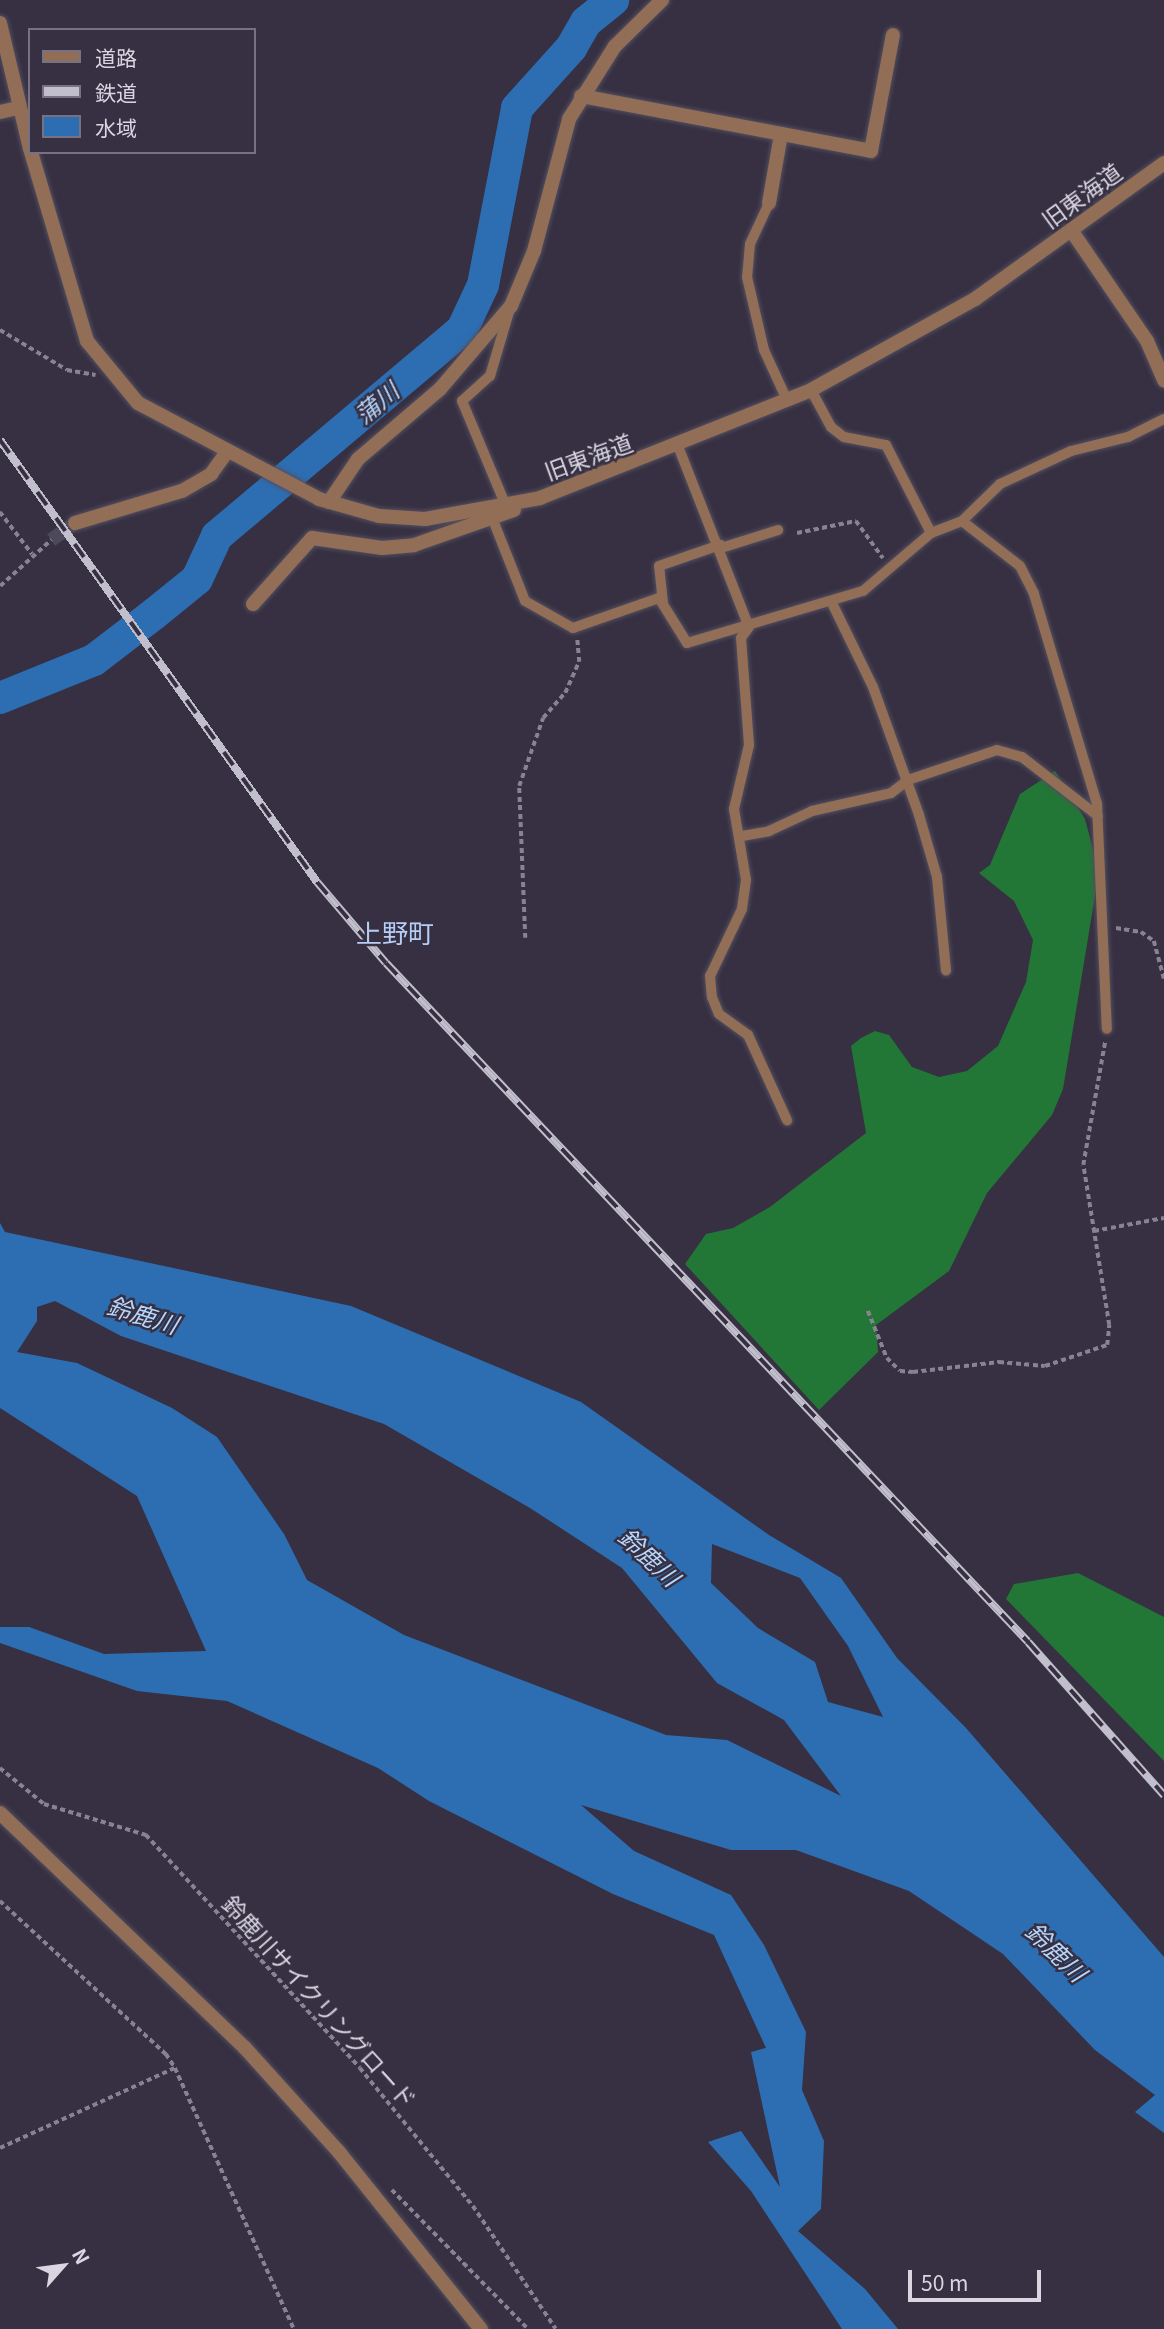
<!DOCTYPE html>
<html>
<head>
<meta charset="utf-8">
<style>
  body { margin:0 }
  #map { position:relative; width:1164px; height:2329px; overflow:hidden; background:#363042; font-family:Georgia,"Noto Sans JP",serif }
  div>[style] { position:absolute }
  .forest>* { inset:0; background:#237736 }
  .water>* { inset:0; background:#2d6eb3 }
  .river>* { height:32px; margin:-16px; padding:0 16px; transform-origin:16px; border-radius:16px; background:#2d6eb3 }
  .minor-tunnel>* { height:14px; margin-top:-7px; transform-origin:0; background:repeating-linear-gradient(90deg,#4e495a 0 14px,transparent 0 21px) }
  .path>* { height:3.5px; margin-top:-1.75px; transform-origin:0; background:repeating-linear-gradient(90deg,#888392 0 5px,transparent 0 8.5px) }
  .roads { filter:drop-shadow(0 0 2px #534e5f) drop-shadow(0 0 2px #534e5f) }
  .service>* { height:10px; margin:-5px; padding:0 5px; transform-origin:5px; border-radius:5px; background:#916e55 }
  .minor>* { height:14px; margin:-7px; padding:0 7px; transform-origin:7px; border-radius:7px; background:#916e55 }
  .rail>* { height:8px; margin-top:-4px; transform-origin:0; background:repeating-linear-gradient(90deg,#363042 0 16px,#c2bfcc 0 32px); box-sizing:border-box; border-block:2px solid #c2bfcc }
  span { translate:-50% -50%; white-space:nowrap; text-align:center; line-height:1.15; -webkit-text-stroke:5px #363042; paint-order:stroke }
  .street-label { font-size:23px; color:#d9d6e2 }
  .water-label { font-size:24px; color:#b6d6fc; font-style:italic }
  .quarter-label { font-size:26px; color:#b6cef5 }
  .legend { position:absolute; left:28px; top:28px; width:228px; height:126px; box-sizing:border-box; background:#363042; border:2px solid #777282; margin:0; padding:9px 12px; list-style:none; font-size:21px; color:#d9d6e2 }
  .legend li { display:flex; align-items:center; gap:14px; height:35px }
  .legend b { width:35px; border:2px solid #777282 }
  .north { position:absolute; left:28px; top:2231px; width:70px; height:70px; -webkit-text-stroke:5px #363042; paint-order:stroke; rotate:62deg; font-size:19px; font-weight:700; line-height:28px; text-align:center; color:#d9d6e2 }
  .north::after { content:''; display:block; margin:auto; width:24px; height:32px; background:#d9d6e2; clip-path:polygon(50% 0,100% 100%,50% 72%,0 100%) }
  .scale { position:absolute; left:908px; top:2270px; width:133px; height:32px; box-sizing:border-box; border:4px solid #d9d6e2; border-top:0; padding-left:9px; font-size:21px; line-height:24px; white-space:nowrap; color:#d9d6e2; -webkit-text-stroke:5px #363042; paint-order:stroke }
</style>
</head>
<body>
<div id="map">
  <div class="forest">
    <div style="clip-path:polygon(1055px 771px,1085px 819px,1099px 872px,1063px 1089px,1052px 1115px,987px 1193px,949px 1271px,876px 1325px,878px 1352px,819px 1410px,685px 1264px,706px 1234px,733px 1228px,770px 1207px,866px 1133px,851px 1046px,861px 1038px,875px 1031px,889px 1035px,912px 1067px,939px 1077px,967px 1071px,998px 1046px,1026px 982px,1033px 940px,1014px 901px,979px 873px,990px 865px,1020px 794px)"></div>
    <div style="clip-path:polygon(1078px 1573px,1164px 1617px,1164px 1761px,1006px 1599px,1014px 1584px)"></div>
  </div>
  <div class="water">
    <div style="clip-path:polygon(evenodd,0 1223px,5px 1232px,351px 1306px,581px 1402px,769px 1535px,841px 1578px,897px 1658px,966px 1728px,1164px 1957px,1164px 2133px,1135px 2112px,1155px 2095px,1095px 2050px,1003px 1954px,909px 1891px,796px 1850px,731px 1850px,581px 1805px,634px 1851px,731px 1895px,764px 1945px,806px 2032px,802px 2090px,824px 2141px,821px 2209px,798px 2231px,865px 2289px,898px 2329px,842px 2329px,751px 2191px,708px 2142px,741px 2131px,780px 2187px,751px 2052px,766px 2048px,714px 1935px,613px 1894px,429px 1801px,378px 1768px,227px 1701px,137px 1691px,0 1643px,0 1627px,29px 1627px,104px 1654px,206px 1651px,137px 1496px,0 1408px,0 1223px,55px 1301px,121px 1336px,384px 1424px,530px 1508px,622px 1568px,717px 1683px,784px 1720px,841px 1796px,727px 1740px,666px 1735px,404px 1635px,307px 1580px,284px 1534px,217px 1437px,172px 1408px,77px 1363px,17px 1352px,37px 1321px,37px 1307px,55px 1301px,0 1223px,712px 1544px,800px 1578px,848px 1646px,883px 1717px,828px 1702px,815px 1662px,758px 1628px,711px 1583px,712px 1544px)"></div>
  </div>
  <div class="river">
    <div style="left:0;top:698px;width:101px;rotate:-22deg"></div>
    <div style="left:94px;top:660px;width:76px;rotate:-37.5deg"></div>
    <div style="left:154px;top:614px;width:55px;rotate:-39.1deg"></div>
    <div style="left:197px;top:579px;width:47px;rotate:-65.1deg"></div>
    <div style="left:217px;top:536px;width:320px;rotate:-40.1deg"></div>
    <div style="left:462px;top:330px;width:50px;rotate:-65deg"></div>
    <div style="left:483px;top:285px;width:180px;rotate:-79.1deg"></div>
    <div style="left:517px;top:108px;width:81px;rotate:-48deg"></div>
    <div style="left:571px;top:48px;width:30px;rotate:-60deg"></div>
    <div style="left:586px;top:22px;width:35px;rotate:-39deg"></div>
  </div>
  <div class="minor-tunnel">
    <div style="left:51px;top:540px;width:29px;rotate:-35deg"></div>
  </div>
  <div class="path">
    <div style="left:0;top:330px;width:78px;rotate:30.8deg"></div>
    <div style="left:67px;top:370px;width:29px;rotate:10deg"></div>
    <div style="left:0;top:512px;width:53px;rotate:52.7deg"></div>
    <div style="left:797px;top:533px;width:60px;rotate:-11.5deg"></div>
    <div style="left:856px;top:521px;width:46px;rotate:53.9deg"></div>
    <div style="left:0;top:586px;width:69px;rotate:-42deg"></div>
    <div style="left:1116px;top:928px;width:25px;rotate:9deg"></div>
    <div style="left:1141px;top:932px;width:16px;rotate:35deg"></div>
    <div style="left:1154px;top:941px;width:39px;rotate:75deg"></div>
    <div style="left:525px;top:938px;width:152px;rotate:-92.3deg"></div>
    <div style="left:519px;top:786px;width:72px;rotate:-70.6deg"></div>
    <div style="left:543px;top:718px;width:33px;rotate:-49deg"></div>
    <div style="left:565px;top:693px;width:34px;rotate:-66deg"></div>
    <div style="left:579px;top:662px;width:22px;rotate:-95deg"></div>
    <div style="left:1094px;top:1231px;width:71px;rotate:-10.5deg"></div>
    <div style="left:868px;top:1311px;width:51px;rotate:68deg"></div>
    <div style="left:887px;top:1358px;width:18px;rotate:45deg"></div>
    <div style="left:900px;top:1371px;width:13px;rotate:4deg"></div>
    <div style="left:913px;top:1372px;width:87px;rotate:-6.6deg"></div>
    <div style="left:999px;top:1362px;width:46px;rotate:5deg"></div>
    <div style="left:1045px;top:1366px;width:65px;rotate:-18.7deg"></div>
    <div style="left:1107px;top:1345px;width:20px;rotate:-84deg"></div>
    <div style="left:1109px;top:1325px;width:162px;rotate:-99.2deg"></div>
    <div style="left:1083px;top:1165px;width:125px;rotate:-79.9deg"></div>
    <div style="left:0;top:1768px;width:57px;rotate:39.3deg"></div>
    <div style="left:44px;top:1804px;width:107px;rotate:16.9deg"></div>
    <div style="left:146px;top:1835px;width:316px;rotate:47.4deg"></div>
    <div style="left:360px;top:2068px;width:178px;rotate:50.7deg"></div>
    <div style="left:473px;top:2206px;width:148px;rotate:56deg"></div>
    <div style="left:0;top:1901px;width:226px;rotate:42.7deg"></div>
    <div style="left:166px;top:2054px;width:17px;rotate:57deg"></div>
    <div style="left:0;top:2148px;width:192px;rotate:-24.6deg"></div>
    <div style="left:175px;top:2068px;width:287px;rotate:65.5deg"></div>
    <div style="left:392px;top:2190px;width:194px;rotate:45.6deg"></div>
  </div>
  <div class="roads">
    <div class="service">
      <div style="left:769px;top:203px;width:45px;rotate:114.9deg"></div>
      <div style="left:750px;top:244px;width:33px;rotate:95deg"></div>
      <div style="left:747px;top:277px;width:75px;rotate:76.9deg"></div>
      <div style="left:764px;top:350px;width:55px;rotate:65.3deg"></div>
      <div style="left:811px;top:390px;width:42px;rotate:61.6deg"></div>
      <div style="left:831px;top:427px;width:16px;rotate:38deg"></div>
      <div style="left:844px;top:437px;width:43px;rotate:10.8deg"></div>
      <div style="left:886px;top:445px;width:99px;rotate:62.9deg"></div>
      <div style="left:678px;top:446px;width:194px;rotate:68.6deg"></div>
      <div style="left:749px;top:627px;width:14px;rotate:126deg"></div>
      <div style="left:741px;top:638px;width:107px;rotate:85.7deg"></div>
      <div style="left:749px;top:745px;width:66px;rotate:103.2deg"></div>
      <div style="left:734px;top:809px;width:72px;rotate:80.4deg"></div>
      <div style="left:746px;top:880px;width:29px;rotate:98deg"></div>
      <div style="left:742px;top:909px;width:74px;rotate:115.5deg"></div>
      <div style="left:710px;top:976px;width:21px;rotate:85deg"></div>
      <div style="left:712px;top:997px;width:18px;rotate:68deg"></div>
      <div style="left:719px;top:1014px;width:36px;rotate:36deg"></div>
      <div style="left:748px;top:1035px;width:94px;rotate:65.4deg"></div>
      <div style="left:506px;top:506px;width:114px;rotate:-112.7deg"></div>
      <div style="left:462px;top:401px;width:38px;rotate:-42deg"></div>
      <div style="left:490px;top:376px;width:67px;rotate:-73.5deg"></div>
      <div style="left:493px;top:520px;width:87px;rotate:68.4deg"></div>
      <div style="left:525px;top:601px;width:55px;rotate:29.4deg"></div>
      <div style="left:573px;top:628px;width:91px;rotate:-19.2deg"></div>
      <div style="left:659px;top:598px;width:53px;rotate:58.1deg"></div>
      <div style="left:687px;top:643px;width:184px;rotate:-16.5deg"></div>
      <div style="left:863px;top:591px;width:89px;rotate:-40.5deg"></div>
      <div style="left:931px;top:533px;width:33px;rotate:-21deg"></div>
      <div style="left:962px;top:521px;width:53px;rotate:-44.2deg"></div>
      <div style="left:1000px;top:484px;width:78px;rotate:-24.9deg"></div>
      <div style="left:1071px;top:451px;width:59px;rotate:-13.8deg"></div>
      <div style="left:1128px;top:437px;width:40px;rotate:-26.6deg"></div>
      <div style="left:962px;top:521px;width:73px;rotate:37.8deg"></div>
      <div style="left:1020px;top:566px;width:31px;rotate:63deg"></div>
      <div style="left:1034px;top:594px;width:219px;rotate:73.3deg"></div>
      <div style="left:1097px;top:804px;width:225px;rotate:87.5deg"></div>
      <div style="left:721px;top:548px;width:60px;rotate:-17.5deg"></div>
      <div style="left:663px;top:603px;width:37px;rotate:-96deg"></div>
      <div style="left:659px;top:566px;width:65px;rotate:-19deg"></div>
      <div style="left:832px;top:603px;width:93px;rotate:64deg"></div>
      <div style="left:873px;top:687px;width:136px;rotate:70.2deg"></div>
      <div style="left:919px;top:815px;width:65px;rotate:73.8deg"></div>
      <div style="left:937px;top:877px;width:94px;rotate:84.5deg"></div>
      <div style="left:742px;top:836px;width:27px;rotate:-10deg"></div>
      <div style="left:769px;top:831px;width:47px;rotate:-24.9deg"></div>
      <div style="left:812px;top:811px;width:81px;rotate:-12.8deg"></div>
      <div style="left:891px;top:793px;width:21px;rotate:-37deg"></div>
      <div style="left:908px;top:780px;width:94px;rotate:-18.6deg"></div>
      <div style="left:997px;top:750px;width:26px;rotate:16deg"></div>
      <div style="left:1022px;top:757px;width:96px;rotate:37.8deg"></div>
    </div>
    <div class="minor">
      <div style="left:0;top:23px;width:130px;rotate:76.6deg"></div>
      <div style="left:581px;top:96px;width:295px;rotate:10.7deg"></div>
      <div style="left:871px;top:151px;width:118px;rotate:-79.3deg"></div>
      <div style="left:0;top:112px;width:18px;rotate:-13deg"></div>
      <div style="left:31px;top:152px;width:197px;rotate:73.5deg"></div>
      <div style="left:87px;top:341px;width:80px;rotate:50.6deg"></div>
      <div style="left:138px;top:403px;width:205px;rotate:27.9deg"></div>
      <div style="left:319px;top:499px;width:62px;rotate:15.8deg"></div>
      <div style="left:379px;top:516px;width:46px;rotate:3.7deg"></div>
      <div style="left:425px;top:519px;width:117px;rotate:-10.3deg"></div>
      <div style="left:540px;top:498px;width:292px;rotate:-21.7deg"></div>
      <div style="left:811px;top:390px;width:188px;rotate:-29deg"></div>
      <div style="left:975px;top:299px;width:233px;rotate:-35.7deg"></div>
      <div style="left:769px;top:203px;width:70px;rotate:-80.1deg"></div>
      <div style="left:1071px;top:230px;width:135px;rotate:55.6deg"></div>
      <div style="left:1147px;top:341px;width:43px;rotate:66.4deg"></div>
      <div style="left:329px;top:502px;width:52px;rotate:-56deg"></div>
      <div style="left:358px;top:459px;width:108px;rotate:-40.5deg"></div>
      <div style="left:440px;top:389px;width:109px;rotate:-49.5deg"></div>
      <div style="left:511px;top:306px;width:60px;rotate:-67.3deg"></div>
      <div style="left:534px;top:251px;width:137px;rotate:-75.1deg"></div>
      <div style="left:569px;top:119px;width:86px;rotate:-57.8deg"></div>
      <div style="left:615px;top:46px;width:66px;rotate:-44.4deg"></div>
      <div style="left:75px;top:523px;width:112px;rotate:-16.7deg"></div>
      <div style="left:182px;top:491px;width:34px;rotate:-30deg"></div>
      <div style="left:211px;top:474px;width:26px;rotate:-54deg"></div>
      <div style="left:253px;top:604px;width:89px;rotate:-48.2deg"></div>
      <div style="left:312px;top:538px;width:71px;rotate:8.1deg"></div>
      <div style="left:382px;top:548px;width:32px;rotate:-5deg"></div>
      <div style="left:414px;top:545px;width:106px;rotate:-19.3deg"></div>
      <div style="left:0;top:1813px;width:339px;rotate:43.8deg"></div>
      <div style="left:245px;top:2048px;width:140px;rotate:47.9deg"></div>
      <div style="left:339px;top:2152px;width:227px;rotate:51.3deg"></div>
    </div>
  </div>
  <div class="rail">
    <div style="left:0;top:440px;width:544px;rotate:54.35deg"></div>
    <div style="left:317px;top:882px;width:106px;rotate:49.6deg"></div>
    <div style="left:386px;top:963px;width:934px;rotate:46.6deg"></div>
    <div style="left:1028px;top:1642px;width:205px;rotate:48.4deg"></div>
  </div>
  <div class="street-label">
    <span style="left:1081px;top:195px;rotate:-36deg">旧東海道</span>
    <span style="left:588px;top:456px;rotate:-20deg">旧東海道</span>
    <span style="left:320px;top:2001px;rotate:48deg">鈴鹿川サイクリングロード</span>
  </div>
  <div class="water-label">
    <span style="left:376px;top:402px;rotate:-40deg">蒲川</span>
    <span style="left:143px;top:1314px;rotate:17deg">鈴鹿川</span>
    <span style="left:650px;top:1556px;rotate:43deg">鈴鹿川</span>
    <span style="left:1057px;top:1951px;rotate:44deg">鈴鹿川</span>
  </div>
  <div class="quarter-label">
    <span style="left:395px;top:932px">上野町</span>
  </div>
  <ul class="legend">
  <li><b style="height:9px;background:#916e55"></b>道路</li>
  <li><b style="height:9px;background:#c2bfcc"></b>鉄道</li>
  <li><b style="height:19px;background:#2d6eb3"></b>水域</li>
  </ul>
  <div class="north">N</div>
  <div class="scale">50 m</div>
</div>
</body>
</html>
